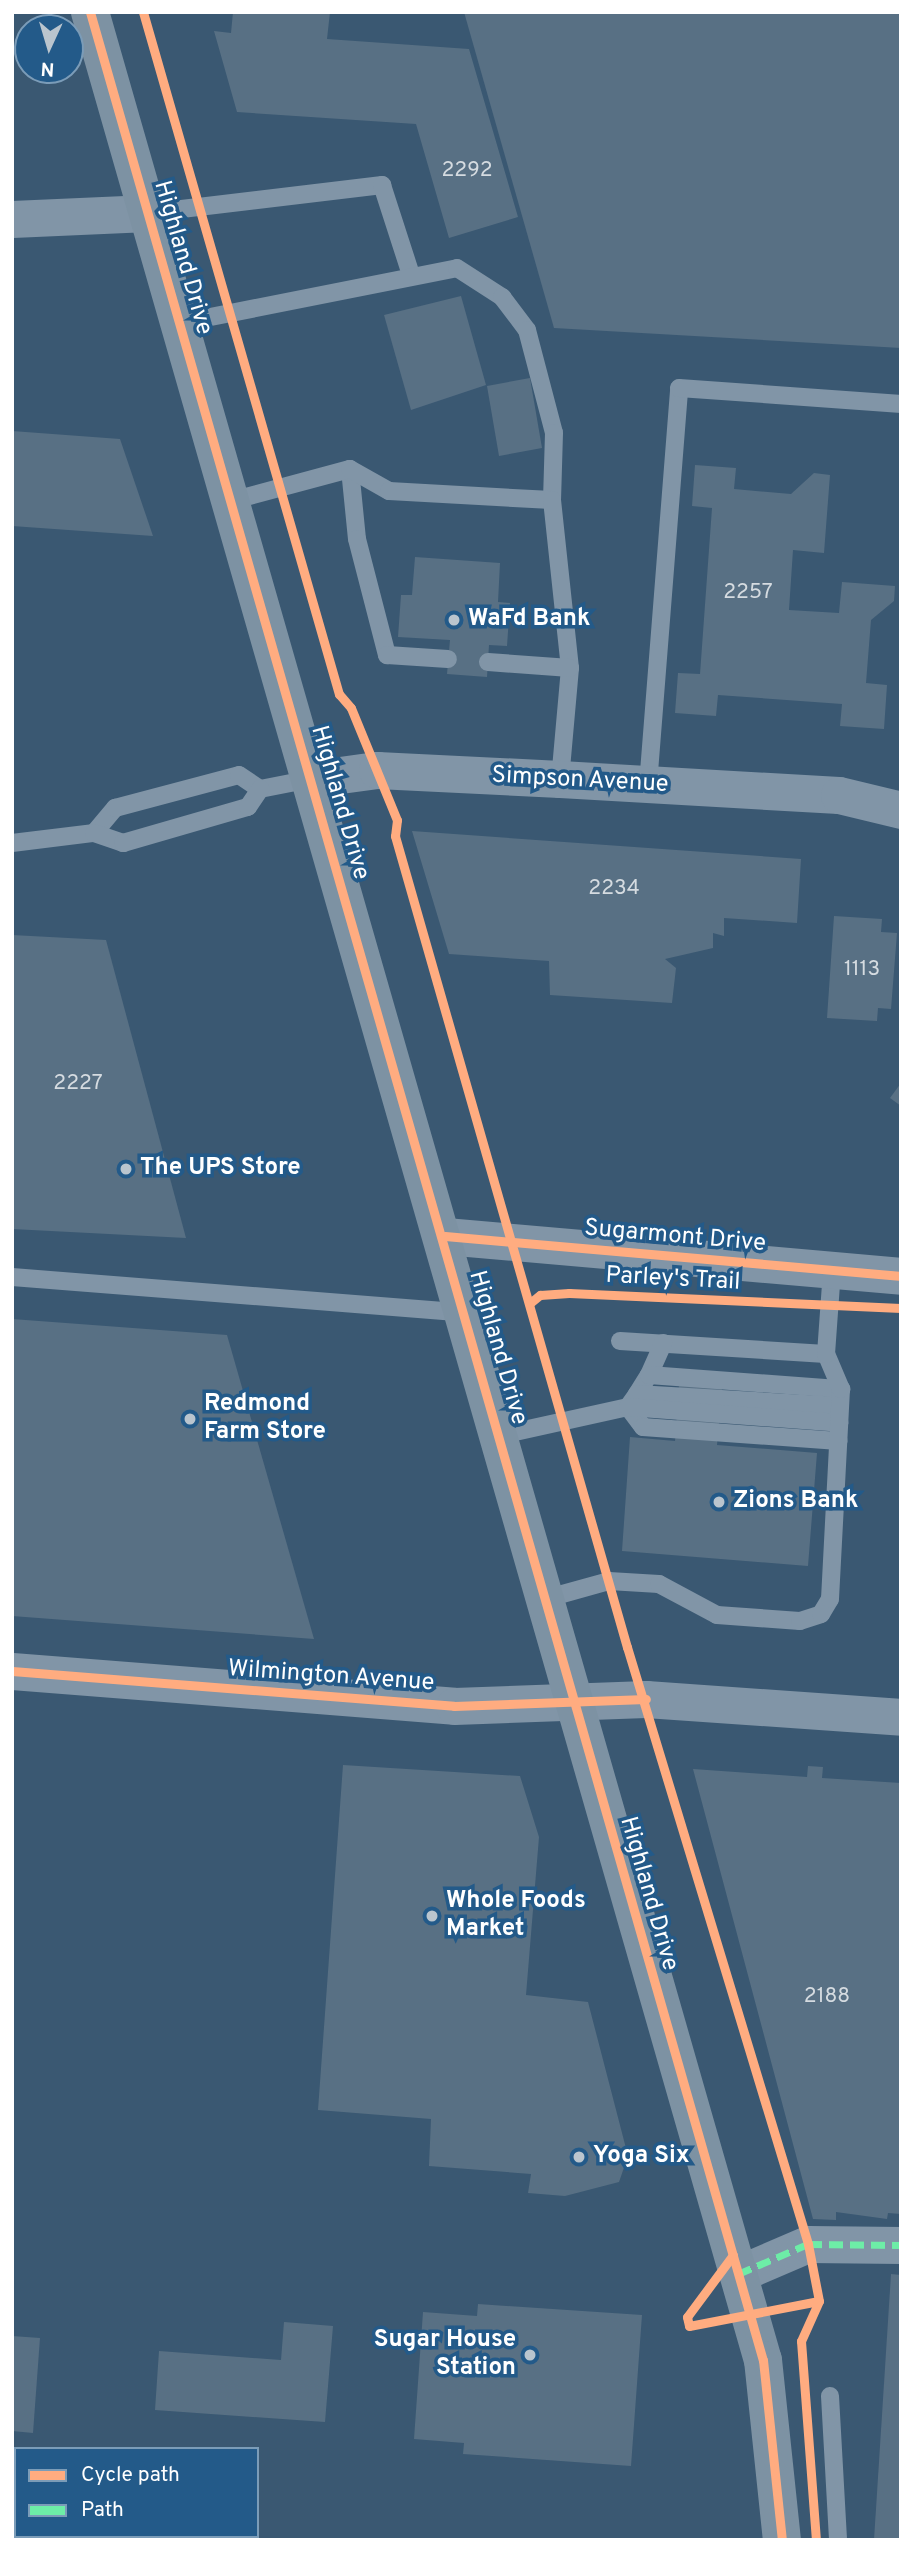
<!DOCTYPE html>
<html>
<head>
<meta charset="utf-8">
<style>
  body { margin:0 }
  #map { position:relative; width:913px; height:2552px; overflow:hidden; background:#3a5872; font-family:Overpass,sans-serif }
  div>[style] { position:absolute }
  .building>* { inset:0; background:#587084 }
  .lane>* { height:18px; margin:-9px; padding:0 9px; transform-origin:9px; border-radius:9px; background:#8195a7 }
  .street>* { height:37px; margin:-18.5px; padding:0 18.5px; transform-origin:18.5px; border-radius:18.5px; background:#8195a7 }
  .secondary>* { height:38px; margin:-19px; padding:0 19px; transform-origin:19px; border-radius:19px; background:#7d92a3 }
  .quiet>* { height:7px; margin-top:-3.5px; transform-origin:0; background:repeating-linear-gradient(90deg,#6deda7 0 14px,transparent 0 21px) }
  .cycleway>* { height:9px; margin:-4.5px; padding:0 4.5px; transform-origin:4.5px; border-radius:4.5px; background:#ffac80 }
  .dots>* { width:19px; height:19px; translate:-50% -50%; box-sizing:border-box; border:4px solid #235a89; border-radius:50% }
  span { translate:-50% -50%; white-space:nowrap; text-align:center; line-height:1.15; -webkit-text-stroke:7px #235a89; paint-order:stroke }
  .number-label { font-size:21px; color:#d5dbe0 }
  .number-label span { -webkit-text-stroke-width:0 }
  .street-label { font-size:24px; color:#fff }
  .poi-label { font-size:24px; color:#fff; font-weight:700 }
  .left { translate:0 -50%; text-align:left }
  .right { translate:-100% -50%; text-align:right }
  .frame { position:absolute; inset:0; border:14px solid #fff; pointer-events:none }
  .legend { position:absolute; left:14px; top:2447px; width:245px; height:91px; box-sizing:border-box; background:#235a89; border:2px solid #7b9cb8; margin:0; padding:9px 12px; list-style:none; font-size:21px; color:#fff }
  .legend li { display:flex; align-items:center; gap:14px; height:35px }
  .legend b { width:35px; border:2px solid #7b9cb8 }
  .north { position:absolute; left:14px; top:14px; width:70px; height:70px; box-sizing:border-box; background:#235a89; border:2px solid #7b9cb8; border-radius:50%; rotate:184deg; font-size:19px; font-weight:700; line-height:28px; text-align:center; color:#fff }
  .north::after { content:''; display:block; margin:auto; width:24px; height:32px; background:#bac5ce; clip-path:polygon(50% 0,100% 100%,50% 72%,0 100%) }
</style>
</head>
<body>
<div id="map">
  <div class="building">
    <div style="clip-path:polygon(233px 12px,330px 12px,327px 39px,469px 49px,518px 217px,449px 238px,416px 124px,237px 112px,214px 31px,231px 33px)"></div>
    <div style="clip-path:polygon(464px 12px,901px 12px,901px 348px,554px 328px)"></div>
    <div style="clip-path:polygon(461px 296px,486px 385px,411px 410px,384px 315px)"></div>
    <div style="clip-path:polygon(530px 378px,542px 448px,499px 456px,487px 386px)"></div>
    <div style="clip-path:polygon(12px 431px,120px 439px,153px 536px,12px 526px)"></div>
    <div style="clip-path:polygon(695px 465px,736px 468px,734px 489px,791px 494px,814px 473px,830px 475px,824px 553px,793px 550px,789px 610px,839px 613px,842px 582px,895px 586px,894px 601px,871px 620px,866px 683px,887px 685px,884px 729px,840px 726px,842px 704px,718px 695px,716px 716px,675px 713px,678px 673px,700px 674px,712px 508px,692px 506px)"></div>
    <div style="clip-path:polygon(415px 557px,500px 563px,498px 602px,510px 603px,507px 646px,489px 645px,487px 677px,447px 674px,450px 640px,398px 637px,401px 595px,412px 595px)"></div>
    <div style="clip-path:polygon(412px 831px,801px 859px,797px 923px,724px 918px,724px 936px,713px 933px,713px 948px,665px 959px,676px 968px,672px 1003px,550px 995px,549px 961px,449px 954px)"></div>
    <div style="clip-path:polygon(834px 916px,882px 919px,881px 932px,897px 933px,891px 1009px,878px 1008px,877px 1021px,827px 1018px)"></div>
    <div style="clip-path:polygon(12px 935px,106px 940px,186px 1238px,12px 1229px)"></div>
    <div style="clip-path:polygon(901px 1083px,901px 1106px,890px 1098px)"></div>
    <div style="clip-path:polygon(12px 1319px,227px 1335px,314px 1639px,12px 1616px)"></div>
    <div style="clip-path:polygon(679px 1385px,722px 1388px,717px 1445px,817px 1453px,808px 1566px,622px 1551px,630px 1437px,675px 1441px)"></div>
    <div style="clip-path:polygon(343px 1765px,520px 1776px,539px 1837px,526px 1995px,588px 2002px,628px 2156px,619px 2182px,565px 2196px,528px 2193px,531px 2174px,429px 2166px,431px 2119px,318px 2110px)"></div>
    <div style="clip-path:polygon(808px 1766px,823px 1767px,822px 1778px,901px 1783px,901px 2214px,888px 2213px,887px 2219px,836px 2212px,836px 2220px,813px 2219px,693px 1769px,807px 1777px)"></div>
    <div style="clip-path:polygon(891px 2274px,901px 2275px,901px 2540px,874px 2540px)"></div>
    <div style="clip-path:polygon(478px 2304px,642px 2315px,631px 2466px,463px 2454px,464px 2443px,414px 2439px,423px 2312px,477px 2316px)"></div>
    <div style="clip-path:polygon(284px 2322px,333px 2326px,325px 2422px,155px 2410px,159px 2351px,281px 2360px)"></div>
    <div style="clip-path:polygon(12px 2336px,40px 2338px,33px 2433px,12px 2431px)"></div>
  </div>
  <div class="lane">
    <div style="left:148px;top:213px;width:236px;rotate:-6.8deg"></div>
    <div style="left:382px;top:185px;width:95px;rotate:72.1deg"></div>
    <div style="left:180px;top:323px;width:282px;rotate:-11.2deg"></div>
    <div style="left:457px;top:268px;width:54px;rotate:32.8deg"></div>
    <div style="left:502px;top:297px;width:41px;rotate:52.9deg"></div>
    <div style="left:527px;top:330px;width:106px;rotate:75.3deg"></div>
    <div style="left:554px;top:433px;width:67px;rotate:91.7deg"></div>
    <div style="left:350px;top:469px;width:70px;rotate:84.3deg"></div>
    <div style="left:357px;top:539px;width:120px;rotate:75.5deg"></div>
    <div style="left:387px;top:655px;width:61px;rotate:3.8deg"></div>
    <div style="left:231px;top:501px;width:123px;rotate:-15.1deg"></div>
    <div style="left:350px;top:469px;width:45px;rotate:29.4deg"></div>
    <div style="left:389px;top:491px;width:163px;rotate:3.2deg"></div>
    <div style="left:552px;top:500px;width:169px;rotate:83.9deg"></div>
    <div style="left:570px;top:668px;width:111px;rotate:95.1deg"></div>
    <div style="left:488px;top:662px;width:82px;rotate:4.2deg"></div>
    <div style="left:648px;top:785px;width:398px;rotate:-85.5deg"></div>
    <div style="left:679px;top:388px;width:223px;rotate:4.1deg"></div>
    <div style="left:94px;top:833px;width:33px;rotate:-50deg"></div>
    <div style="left:115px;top:808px;width:128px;rotate:-14.9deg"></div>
    <div style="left:239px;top:775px;width:25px;rotate:34deg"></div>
    <div style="left:260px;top:789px;width:52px;rotate:-11.1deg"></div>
    <div style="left:12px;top:843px;width:83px;rotate:-7deg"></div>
    <div style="left:94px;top:833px;width:31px;rotate:19deg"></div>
    <div style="left:123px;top:843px;width:130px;rotate:-16.1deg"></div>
    <div style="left:248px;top:807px;width:22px;rotate:-56deg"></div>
    <div style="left:12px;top:1277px;width:455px;rotate:4.5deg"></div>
    <div style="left:620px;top:1341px;width:206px;rotate:3.6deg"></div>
    <div style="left:649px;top:1375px;width:35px;rotate:-66deg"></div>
    <div style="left:637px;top:1394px;width:22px;rotate:-58deg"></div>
    <div style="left:649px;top:1375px;width:193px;rotate:4.2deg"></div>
    <div style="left:628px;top:1407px;width:25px;rotate:53deg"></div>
    <div style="left:643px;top:1427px;width:196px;rotate:4.1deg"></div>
    <div style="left:628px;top:1407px;width:16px;rotate:-55deg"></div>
    <div style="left:637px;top:1394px;width:203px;rotate:3.4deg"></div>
    <div style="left:501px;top:1435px;width:130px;rotate:-12.4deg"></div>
    <div style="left:628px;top:1407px;width:212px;rotate:4.3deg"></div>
    <div style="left:548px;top:1598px;width:63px;rotate:-15.6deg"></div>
    <div style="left:609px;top:1581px;width:50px;rotate:3.4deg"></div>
    <div style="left:659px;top:1584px;width:66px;rotate:28.1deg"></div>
    <div style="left:717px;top:1615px;width:83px;rotate:4.1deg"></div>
    <div style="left:800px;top:1621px;width:22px;rotate:-18deg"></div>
    <div style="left:821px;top:1614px;width:17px;rotate:-59deg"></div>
    <div style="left:830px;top:1599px;width:210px;rotate:-87deg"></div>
    <div style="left:841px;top:1389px;width:38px;rotate:-113deg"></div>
    <div style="left:826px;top:1354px;width:84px;rotate:-85.9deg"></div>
    <div style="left:830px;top:2396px;width:144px;rotate:86.8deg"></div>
  </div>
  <div class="street">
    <div style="left:12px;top:219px;width:136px;rotate:-2.5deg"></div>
    <div style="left:311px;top:779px;width:67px;rotate:-7.8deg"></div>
    <div style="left:377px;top:770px;width:183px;rotate:2.8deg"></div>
    <div style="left:560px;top:779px;width:279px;rotate:3.3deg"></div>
    <div style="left:839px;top:795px;width:64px;rotate:13.6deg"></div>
    <div style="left:445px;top:1236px;width:458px;rotate:5deg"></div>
    <div style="left:12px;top:1671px;width:443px;rotate:4.5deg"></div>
    <div style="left:454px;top:1706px;width:192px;rotate:-2.1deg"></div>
    <div style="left:646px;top:1699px;width:256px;rotate:4deg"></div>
    <div style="left:738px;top:2274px;width:76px;rotate:-23.2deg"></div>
    <div style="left:808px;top:2244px;width:93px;rotate:0.6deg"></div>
  </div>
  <div class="secondary">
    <div style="left:90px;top:12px;width:2443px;rotate:74.01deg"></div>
    <div style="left:763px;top:2360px;width:181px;rotate:84deg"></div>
  </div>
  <div class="quiet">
    <div style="left:738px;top:2274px;width:76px;rotate:-23.2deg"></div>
    <div style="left:808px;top:2244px;width:93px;rotate:0.6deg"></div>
  </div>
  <div class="cycleway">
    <div style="left:90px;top:12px;width:2443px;rotate:74.01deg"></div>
    <div style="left:763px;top:2360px;width:181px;rotate:84deg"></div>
    <div style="left:143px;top:12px;width:710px;rotate:73.97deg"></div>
    <div style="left:339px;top:694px;width:18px;rotate:49deg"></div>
    <div style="left:351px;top:708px;width:121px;rotate:67.7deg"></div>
    <div style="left:397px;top:820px;width:16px;rotate:97deg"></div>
    <div style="left:395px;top:836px;width:844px;rotate:74.04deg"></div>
    <div style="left:627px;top:1647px;width:624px;rotate:73.13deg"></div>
    <div style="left:808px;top:2244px;width:58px;rotate:79.1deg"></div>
    <div style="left:819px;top:2301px;width:44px;rotate:114.2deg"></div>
    <div style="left:801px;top:2341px;width:200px;rotate:85.7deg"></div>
    <div style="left:445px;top:1236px;width:458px;rotate:5deg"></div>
    <div style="left:530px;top:1303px;width:13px;rotate:-39deg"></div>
    <div style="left:540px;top:1295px;width:29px;rotate:-4deg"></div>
    <div style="left:569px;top:1293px;width:332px;rotate:2.6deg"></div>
    <div style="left:12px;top:1671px;width:443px;rotate:4.5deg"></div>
    <div style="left:454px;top:1706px;width:192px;rotate:-2.1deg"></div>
    <div style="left:733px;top:2255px;width:77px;rotate:126.6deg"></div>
    <div style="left:687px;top:2317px;width:9px;rotate:77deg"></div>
    <div style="left:689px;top:2326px;width:132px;rotate:-10.9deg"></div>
  </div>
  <div class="dots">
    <div style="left:454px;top:620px;background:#bac5ce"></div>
    <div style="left:126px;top:1169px;background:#bac5ce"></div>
    <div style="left:190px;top:1419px;background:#bac5ce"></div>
    <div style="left:719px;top:1502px;background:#bac5ce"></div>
    <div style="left:432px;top:1916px;background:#bac5ce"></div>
    <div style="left:579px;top:2157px;background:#bac5ce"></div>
    <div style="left:530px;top:2355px;background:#bac5ce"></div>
  </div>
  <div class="number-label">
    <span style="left:467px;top:171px">2292</span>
    <span style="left:748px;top:593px">2257</span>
    <span style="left:614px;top:889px">2234</span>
    <span style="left:862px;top:970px">1113</span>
    <span style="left:78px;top:1084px">2227</span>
    <span style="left:827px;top:1997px">2188</span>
  </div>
  <div class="street-label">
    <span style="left:182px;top:258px;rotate:74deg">Highland Drive</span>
    <span style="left:580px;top:781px;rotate:3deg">Simpson Avenue</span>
    <span style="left:339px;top:803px;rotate:74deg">Highland Drive</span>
    <span style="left:675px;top:1237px;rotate:5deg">Sugarmont Drive</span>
    <span style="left:673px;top:1280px;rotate:3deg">Parley's Trail</span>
    <span style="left:497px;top:1348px;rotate:74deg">Highland Drive</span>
    <span style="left:331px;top:1677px;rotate:4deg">Wilmington Avenue</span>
    <span style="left:648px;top:1894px;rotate:74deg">Highland Drive</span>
  </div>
  <div class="poi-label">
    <span class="left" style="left:468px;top:620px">WaFd Bank</span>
    <span class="left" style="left:140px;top:1169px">The UPS Store</span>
    <span class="left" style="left:204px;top:1419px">Redmond<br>Farm Store</span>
    <span class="left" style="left:733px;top:1502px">Zions Bank</span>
    <span class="left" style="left:446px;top:1916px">Whole Foods<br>Market</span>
    <span class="left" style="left:593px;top:2157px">Yoga Six</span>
    <span class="right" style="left:516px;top:2355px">Sugar House<br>Station</span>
  </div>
  <div class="frame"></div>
  <ul class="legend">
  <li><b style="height:9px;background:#ffac80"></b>Cycle path</li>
  <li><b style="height:9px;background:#6deda7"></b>Path</li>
  </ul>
  <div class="north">N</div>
</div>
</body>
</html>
